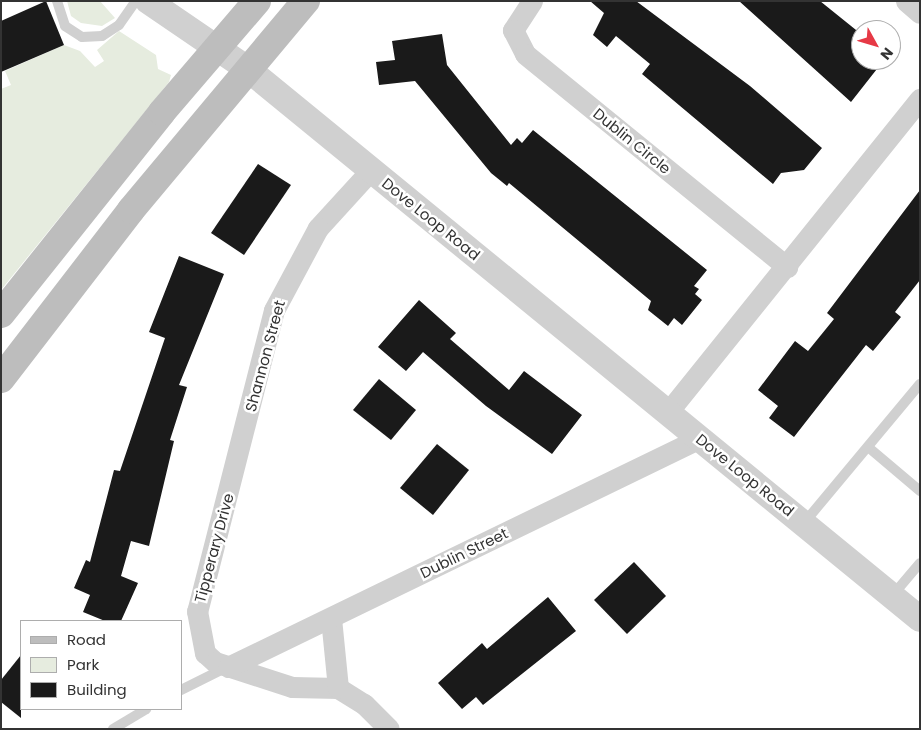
<!DOCTYPE html>
<html>
<head>
<meta charset="utf-8">
<style>
  body { margin:0 }
  #map { position:relative; width:921px; height:730px; overflow:hidden; background:#fff; font-family:Poppins,sans-serif }
  div>[style] { position:absolute }
  .green>* { inset:0; background:#e6ecdf }
  .building>* { inset:0; background:#1a1a1a }
  .service>* { height:10px; margin:-5px; padding:0 5px; transform-origin:5px; border-radius:5px; background:#d0d0d0 }
  .minor>* { height:21px; margin:-10.5px; padding:0 10.5px; transform-origin:10.5px; border-radius:10.5px; background:#d0d0d0 }
  .tertiary>* { height:26px; margin:-13px; padding:0 13px; transform-origin:13px; border-radius:13px; background:#d0d0d0 }
  .secondary>* { height:28px; margin:-14px; padding:0 14px; transform-origin:14px; border-radius:14px; background:#bdbdbd }
  span { translate:-50% -50%; white-space:nowrap; text-align:center; line-height:1.15; -webkit-text-stroke:5px #fff; paint-order:stroke }
  .street-label { font-size:15px; color:#333 }
  .frame { position:absolute; inset:0; border:2px solid #333; pointer-events:none }
  .legend { position:absolute; left:20px; top:620px; width:162px; height:90px; box-sizing:border-box; background:#fff; border:1px solid #adadad; margin:0; padding:6px 9px; list-style:none; font-size:15px; color:#333 }
  .legend li { display:flex; align-items:center; gap:10px; height:25px }
  .legend b { width:25px; border:1px solid #adadad }
  .north { position:absolute; left:851px; top:20px; width:50px; height:50px; box-sizing:border-box; background:#fff; border:1px solid #adadad; border-radius:50%; rotate:129deg; font-size:14px; font-weight:700; line-height:20px; text-align:center; color:#333 }
  .north::after { content:''; display:block; margin:auto; width:18px; height:22px; background:#e63946; clip-path:polygon(50% 0,100% 100%,50% 72%,0 100%) }
</style>
</head>
<body>
<div id="map">
  <div class="green">
    <div style="clip-path:polygon(67px 1px,100px 1px,115px 18px,102px 26px,81px 23px,71px 16px)"></div>
    <div style="clip-path:polygon(119px 31px,156px 55px,158px 69px,171px 75px,169px 82px,1px 290px,1px 89px,11px 85px,5px 71px,64px 45px,80px 51px,95px 67px,104px 61px,97px 50px)"></div>
  </div>
  <div class="building">
    <div style="clip-path:polygon(46px 1px,64px 45px,1px 72px,1px 21px)"></div>
    <div style="clip-path:polygon(590px 1px,636px 1px,750px 86px,822px 148px,804px 170px,781px 173px,773px 184px,642px 74px,650px 64px,616px 36px,607px 47px,593px 35px,604px 13px)"></div>
    <div style="clip-path:polygon(739px 1px,820px 1px,861px 34px,861px 60px,884px 60px,851px 102px)"></div>
    <div style="clip-path:polygon(442px 34px,447px 65px,511px 145px,517px 138px,522px 143px,533px 130px,707px 270px,694px 286px,699px 289px,695px 294px,702px 300px,682px 325px,674px 318px,668px 326px,648px 310px,651px 301px,509px 183px,507px 186px,491px 173px,415px 81px,379px 85px,376px 62px,395px 60px,392px 41px)"></div>
    <div style="clip-path:polygon(258px 164px,291px 185px,244px 255px,211px 233px)"></div>
    <div style="clip-path:polygon(920px 190px,920px 280px,895px 312px,901px 317px,873px 351px,866px 345px,794px 437px,769px 418px,778px 406px,758px 390px,795px 341px,808px 351px,834px 319px,827px 313px)"></div>
    <div style="clip-path:polygon(179px 256px,224px 274px,179px 385px,187px 387px,170px 440px,174px 441px,149px 546px,131px 541px,121px 576px,138px 583px,121px 621px,105px 621px,83px 612px,90px 595px,74px 588px,86px 560px,90px 562px,114px 470px,120px 471px,165px 338px,149px 332px)"></div>
    <div style="clip-path:polygon(419px 300px,456px 333px,450px 339px,509px 390px,524px 371px,582px 415px,552px 454px,486px 406px,423px 352px,406px 371px,378px 347px)"></div>
    <div style="clip-path:polygon(379px 379px,416px 410px,391px 440px,353px 410px)"></div>
    <div style="clip-path:polygon(437px 444px,469px 470px,433px 515px,400px 488px)"></div>
    <div style="clip-path:polygon(634px 562px,666px 596px,627px 634px,594px 600px)"></div>
    <div style="clip-path:polygon(548px 597px,576px 631px,483px 705px,476px 697px,462px 709px,438px 683px,482px 643px,487px 649px)"></div>
    <div style="clip-path:polygon(21px 655px,21px 718px,1px 702px,1px 680px)"></div>
  </div>
  <div class="service">
    <div style="left:57px;top:1px;width:26px;rotate:72deg"></div>
    <div style="left:65px;top:26px;width:20px;rotate:33deg"></div>
    <div style="left:82px;top:37px;width:20px;rotate:-3deg"></div>
    <div style="left:102px;top:36px;width:20px;rotate:-33deg"></div>
    <div style="left:119px;top:25px;width:29px;rotate:-55deg"></div>
    <div style="left:868px;top:447px;width:68px;rotate:40.2deg"></div>
    <div style="left:804px;top:523px;width:181px;rotate:-50.2deg"></div>
    <div style="left:892px;top:596px;width:43px;rotate:-49.7deg"></div>
    <div style="left:181px;top:690px;width:51px;rotate:-26.6deg"></div>
    <div style="left:113px;top:729px;width:39px;rotate:-31deg"></div>
  </div>
  <div class="minor">
    <div style="left:532px;top:1px;width:35px;rotate:123deg"></div>
    <div style="left:513px;top:30px;width:27px;rotate:63deg"></div>
    <div style="left:525px;top:54px;width:338px;rotate:39.1deg"></div>
    <div style="left:906px;top:1px;width:18px;rotate:41deg"></div>
    <div style="left:371px;top:170px;width:79px;rotate:132.4deg"></div>
    <div style="left:318px;top:228px;width:93px;rotate:118.2deg"></div>
    <div style="left:274px;top:310px;width:311px;rotate:104.3deg"></div>
    <div style="left:197px;top:611px;width:43px;rotate:79.2deg"></div>
    <div style="left:205px;top:653px;width:13px;rotate:42deg"></div>
    <div style="left:215px;top:662px;width:81px;rotate:18deg"></div>
    <div style="left:292px;top:687px;width:46px;rotate:1.2deg"></div>
    <div style="left:338px;top:688px;width:31px;rotate:32deg"></div>
    <div style="left:364px;top:704px;width:35px;rotate:45deg"></div>
    <div style="left:668px;top:412px;width:402px;rotate:-51.2deg"></div>
    <div style="left:331px;top:618px;width:70px;rotate:84.3deg"></div>
    <div style="left:228px;top:667px;width:525px;rotate:-25.88deg"></div>
  </div>
  <div class="tertiary">
    <div style="left:148px;top:1px;width:122px;rotate:34.3deg"></div>
    <div style="left:249px;top:70px;width:867px;rotate:39.29deg"></div>
  </div>
  <div class="secondary">
    <div style="left:1px;top:314px;width:258px;rotate:-51.4deg"></div>
    <div style="left:162px;top:112px;width:146px;rotate:-49.4deg"></div>
    <div style="left:1px;top:379px;width:213px;rotate:-52.4deg"></div>
    <div style="left:131px;top:210px;width:273px;rotate:-50.1deg"></div>
  </div>
  <div class="street-label">
    <span style="left:632px;top:141px;rotate:39deg">Dublin Circle</span>
    <span style="left:431px;top:219px;rotate:39deg">Dove Loop Road</span>
    <span style="left:265px;top:356px;rotate:-75deg">Shannon Street</span>
    <span style="left:745px;top:475px;rotate:39deg">Dove Loop Road</span>
    <span style="left:214px;top:548px;rotate:-75deg">Tipperary Drive</span>
    <span style="left:464px;top:553px;rotate:-26deg">Dublin Street</span>
  </div>
  <div class="frame"></div>
  <ul class="legend">
  <li><b style="height:6px;background:#bdbdbd"></b>Road</li>
  <li><b style="height:14px;background:#e6ecdf"></b>Park</li>
  <li><b style="height:14px;background:#1a1a1a"></b>Building</li>
  </ul>
  <div class="north">N</div>
</div>
</body>
</html>
